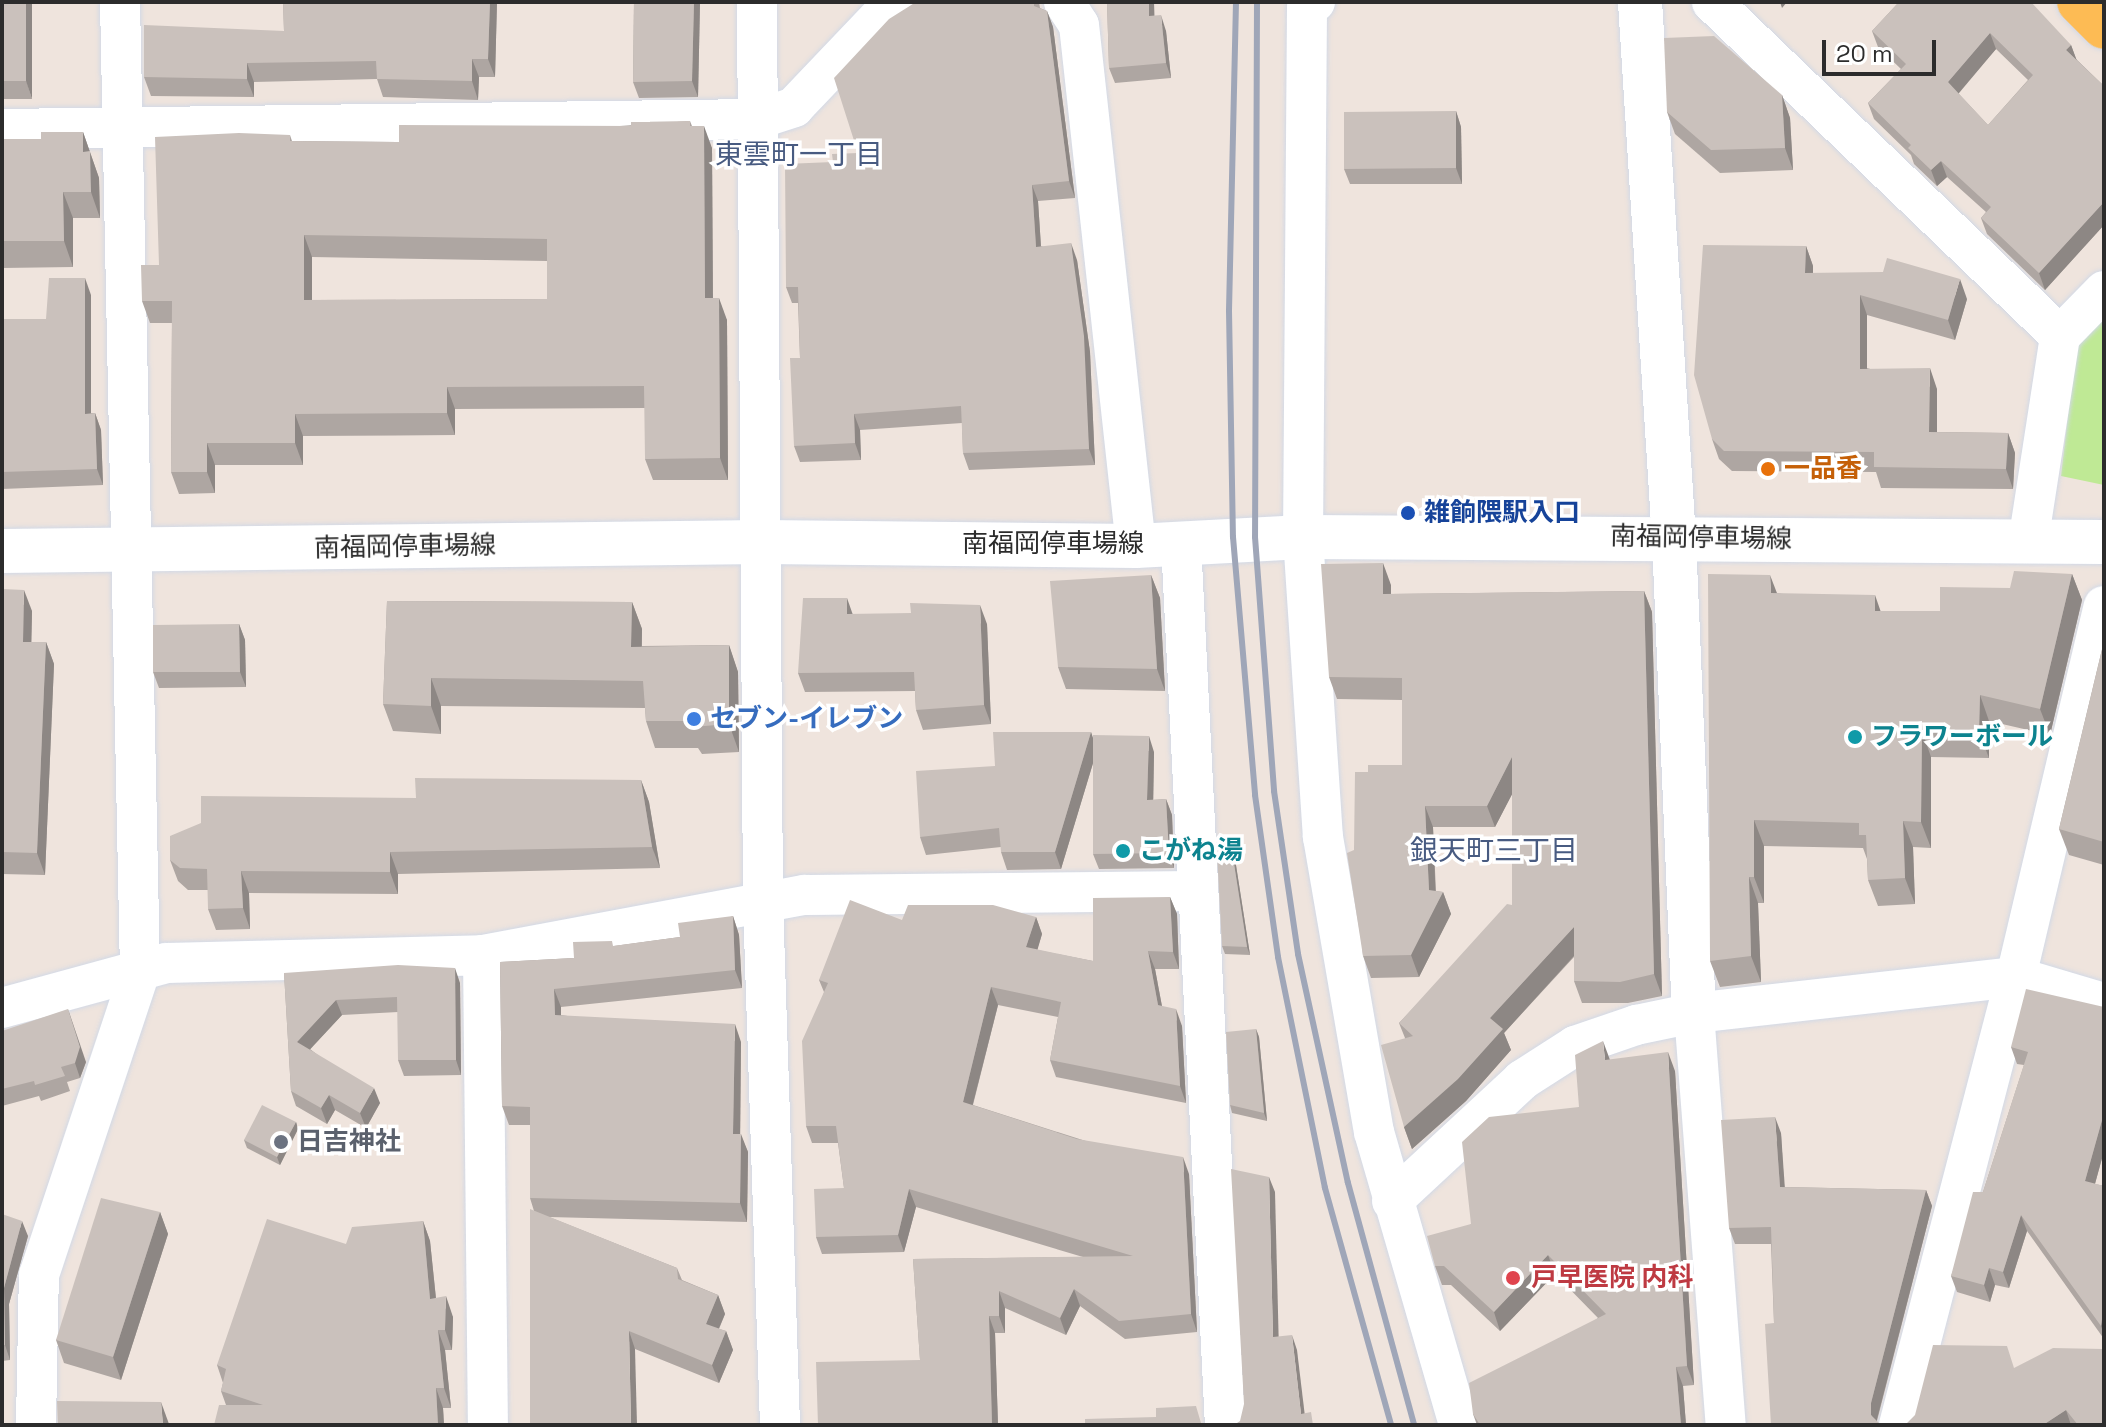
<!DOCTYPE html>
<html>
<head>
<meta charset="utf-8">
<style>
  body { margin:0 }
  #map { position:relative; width:2106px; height:1427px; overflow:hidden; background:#efe4dd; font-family:"Space Grotesk","Noto Sans JP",sans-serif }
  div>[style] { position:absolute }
  .green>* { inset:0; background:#bfe995 }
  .roads { filter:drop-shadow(0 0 2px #d2d9e6) drop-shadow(0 0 2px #d2d9e6) }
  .street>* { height:40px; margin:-20px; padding:0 20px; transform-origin:20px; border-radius:20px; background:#fff }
  .secondary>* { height:44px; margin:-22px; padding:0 22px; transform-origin:22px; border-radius:22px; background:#fff }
  .primary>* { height:44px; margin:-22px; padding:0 22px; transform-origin:22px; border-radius:22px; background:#fdbb54 }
  .rail>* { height:6px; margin:-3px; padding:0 3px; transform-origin:3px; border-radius:3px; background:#9fa6b8 }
  .wall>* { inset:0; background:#aea6a2 }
  .shaded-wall>* { inset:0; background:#8d8784 }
  .building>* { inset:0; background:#cac1bc }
  .dots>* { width:22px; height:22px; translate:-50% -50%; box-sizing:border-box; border:4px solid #fff; border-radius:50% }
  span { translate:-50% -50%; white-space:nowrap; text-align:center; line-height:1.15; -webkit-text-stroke:7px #fff; paint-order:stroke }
  .food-label { font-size:26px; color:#c56008; font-weight:700 }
  .left { translate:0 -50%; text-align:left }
  .transit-label { font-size:26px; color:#164399; font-weight:700 }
  .street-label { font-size:26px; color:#2c2c2c }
  .shop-label { font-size:26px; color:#366cbe; font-weight:700 }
  .culture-label { font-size:26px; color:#0d838f; font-weight:700 }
  .worship-label { font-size:26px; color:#5b616d; font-weight:700 }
  .health-label { font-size:26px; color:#be3a42; font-weight:700 }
  .neighbourhood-label { font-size:28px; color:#485b81 }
  .frame { position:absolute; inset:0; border:4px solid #2c2c2c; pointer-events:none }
  .scale { position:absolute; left:1822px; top:40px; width:114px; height:36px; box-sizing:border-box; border:4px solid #2c2c2c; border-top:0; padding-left:10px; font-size:24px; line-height:28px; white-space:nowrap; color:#2c2c2c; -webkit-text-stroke:6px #fff; paint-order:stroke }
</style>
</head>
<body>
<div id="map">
  <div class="green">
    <div style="clip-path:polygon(2104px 306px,2104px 485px,2061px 476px,2078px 329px)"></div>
  </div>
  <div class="roads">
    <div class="street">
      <div style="left:757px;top:2px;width:900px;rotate:89.62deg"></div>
      <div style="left:763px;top:902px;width:523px;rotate:88.14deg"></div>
      <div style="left:1064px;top:2px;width:27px;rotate:57deg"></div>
      <div style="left:1079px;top:25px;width:524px;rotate:83.76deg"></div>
      <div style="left:1315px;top:2px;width:9px;rotate:148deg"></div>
      <div style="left:1307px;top:7px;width:530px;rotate:90.43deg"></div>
      <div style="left:1303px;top:537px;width:301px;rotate:86.2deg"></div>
      <div style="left:1323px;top:837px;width:299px;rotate:80.2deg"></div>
      <div style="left:1374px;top:1132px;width:305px;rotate:73.8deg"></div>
      <div style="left:1712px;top:2px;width:482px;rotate:43.8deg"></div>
      <div style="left:2px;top:129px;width:756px;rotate:-0.76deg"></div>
      <div style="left:758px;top:119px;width:38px;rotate:-18deg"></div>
      <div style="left:794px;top:107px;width:145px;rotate:-46.4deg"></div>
      <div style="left:1181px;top:542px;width:884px;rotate:87.15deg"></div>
      <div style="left:2028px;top:543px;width:209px;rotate:-81.2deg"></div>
      <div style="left:2060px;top:336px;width:63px;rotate:-45.6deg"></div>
      <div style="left:483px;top:955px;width:470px;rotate:89.4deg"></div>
      <div style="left:2px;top:1008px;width:170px;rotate:-15.3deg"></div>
      <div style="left:166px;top:963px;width:317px;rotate:-1.4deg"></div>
      <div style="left:483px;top:955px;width:327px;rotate:-10.6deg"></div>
      <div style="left:804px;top:895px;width:394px;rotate:-0.6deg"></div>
      <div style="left:1694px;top:1013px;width:413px;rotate:85.6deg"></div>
      <div style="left:1392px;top:1201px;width:178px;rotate:-42.9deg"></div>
      <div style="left:1522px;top:1080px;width:63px;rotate:-32.7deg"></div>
      <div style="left:1575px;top:1046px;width:65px;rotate:-19deg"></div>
      <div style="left:1636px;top:1025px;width:59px;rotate:-11.7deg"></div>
      <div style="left:1694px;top:1013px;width:324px;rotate:-6.4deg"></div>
      <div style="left:2016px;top:977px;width:92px;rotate:16.5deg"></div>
      <div style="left:36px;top:1425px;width:150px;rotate:-88.9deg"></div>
      <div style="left:39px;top:1275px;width:319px;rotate:-71.6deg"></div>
      <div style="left:140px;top:972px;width:970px;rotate:-91.18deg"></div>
      <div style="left:1899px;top:1425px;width:463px;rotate:-75.4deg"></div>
      <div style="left:2016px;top:977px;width:381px;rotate:-76.7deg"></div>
    </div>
    <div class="secondary">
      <div style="left:1640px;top:2px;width:538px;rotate:86.38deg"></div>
      <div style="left:1674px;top:539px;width:474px;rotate:87.6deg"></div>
      <div style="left:2px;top:551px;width:761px;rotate:-0.68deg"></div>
      <div style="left:763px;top:542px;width:373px;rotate:0.6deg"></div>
      <div style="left:1136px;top:546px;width:167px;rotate:-3.1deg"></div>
      <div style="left:1303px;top:537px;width:801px;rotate:0.36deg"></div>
    </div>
    <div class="primary">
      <div style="left:2079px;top:2px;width:35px;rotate:45deg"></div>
    </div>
  </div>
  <div class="rail">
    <div style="left:1236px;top:2px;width:309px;rotate:91.3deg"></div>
    <div style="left:1229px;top:311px;width:226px;rotate:89deg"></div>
    <div style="left:1233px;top:537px;width:259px;rotate:85.1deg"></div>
    <div style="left:1255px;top:795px;width:164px;rotate:81.9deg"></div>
    <div style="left:1278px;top:957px;width:236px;rotate:78.5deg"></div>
    <div style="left:1325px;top:1188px;width:246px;rotate:74.4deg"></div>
    <div style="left:1257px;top:2px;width:535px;rotate:90.21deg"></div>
    <div style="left:1255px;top:537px;width:255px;rotate:85.7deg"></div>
    <div style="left:1274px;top:791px;width:165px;rotate:81.6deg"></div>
    <div style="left:1298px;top:954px;width:234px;rotate:77.7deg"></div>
    <div style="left:1348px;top:1183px;width:251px;rotate:74.7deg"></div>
  </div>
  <div class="wall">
    <div style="clip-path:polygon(2px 2px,32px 99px,2px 99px)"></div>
    <div style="clip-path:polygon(283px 2px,497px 2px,495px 77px,479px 77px,478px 100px,383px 97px,377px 79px,254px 82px,254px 97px,151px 96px,144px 77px,284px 31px)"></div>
    <div style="clip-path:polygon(634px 2px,700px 2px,698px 97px,639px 98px,633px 82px)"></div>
    <div style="clip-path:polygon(916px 2px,1039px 2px,1040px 8px,1047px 11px,1053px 27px,1075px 198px,1038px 201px,1041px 246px,1077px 260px,1090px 352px,1095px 465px,969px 470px,963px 453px,962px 423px,860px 430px,861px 460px,800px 462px,794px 446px,800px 358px,798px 303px,792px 303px,786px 287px,833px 162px,858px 153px)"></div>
    <div style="clip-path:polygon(1107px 2px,1154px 2px,1154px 16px,1166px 31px,1171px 78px,1115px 83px,1109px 68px)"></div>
    <div style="clip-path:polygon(evenodd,1899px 2px,2071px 45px,2076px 59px,2104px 86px,2104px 225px,2045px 290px,1987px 234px,1981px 218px,1986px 212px,1947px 177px,1937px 186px,1914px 164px,1911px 155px,1874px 119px,1868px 103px,1901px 69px,1878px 47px,1872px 31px,1899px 2px,1996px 49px,2028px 80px,1988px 125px,1958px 93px,1996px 49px)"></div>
    <div style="clip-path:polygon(1782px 95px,1790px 118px,1793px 170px,1720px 173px,1675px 134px,1667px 112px)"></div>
    <div style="clip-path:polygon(1456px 111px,1461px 127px,1462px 184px,1350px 184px,1344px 169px)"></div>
    <div style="clip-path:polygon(evenodd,690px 121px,692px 126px,712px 148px,713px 298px,727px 320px,728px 480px,653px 480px,645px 459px,645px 408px,455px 409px,455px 435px,303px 436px,303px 465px,215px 465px,215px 493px,179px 494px,171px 472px,172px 323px,150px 323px,142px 301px,159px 265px,290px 135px,292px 141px,399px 142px,690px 121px,312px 257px,547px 261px,547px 299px,312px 300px,312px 257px)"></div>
    <div style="clip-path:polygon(83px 132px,99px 178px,100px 218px,73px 218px,73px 267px,2px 268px,2px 139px,41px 139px)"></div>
    <div style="clip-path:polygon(1806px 246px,1813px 266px,1813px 273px,1967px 299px,1955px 340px,1867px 315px,1867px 368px,1937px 389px,1937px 432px,2008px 433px,2015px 453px,2013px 489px,1881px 488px,1876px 472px,1732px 471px,1719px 459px,1712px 439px)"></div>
    <div style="clip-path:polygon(91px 295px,91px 413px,95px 413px,101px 430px,103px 485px,2px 489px,2px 319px,46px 319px)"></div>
    <div style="clip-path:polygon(2072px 574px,2082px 600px,2050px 735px,1989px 721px,1989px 758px,1931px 757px,1931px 848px,1913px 847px,1915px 904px,1878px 906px,1868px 880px,1867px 859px,1863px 848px,1764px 846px,1764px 903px,1758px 903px,1761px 982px,1720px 987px,1710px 961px,1777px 593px,1880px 611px,1940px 611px,2010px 588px)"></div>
    <div style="clip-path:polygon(1151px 575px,1160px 598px,1165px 691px,1066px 689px,1058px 667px)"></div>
    <div style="clip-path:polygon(1391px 585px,1391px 594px,1644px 591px,1652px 612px,1662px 996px,1628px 1003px,1582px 1003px,1574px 981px,1574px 957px,1504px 1033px,1511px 1050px,1466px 1101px,1412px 1149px,1404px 1127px,1405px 1038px,1399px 1023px,1512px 905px,1512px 794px,1495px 827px,1433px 827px,1436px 891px,1443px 892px,1451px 914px,1419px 977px,1371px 978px,1363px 956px,1354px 850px,1368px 772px,1402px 765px,1402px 700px,1337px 699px,1329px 677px)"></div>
    <div style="clip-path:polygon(2px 589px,32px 611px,31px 642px,46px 642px,54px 664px,45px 875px,2px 874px)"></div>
    <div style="clip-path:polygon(387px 601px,632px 602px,642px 629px,642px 646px,729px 645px,738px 672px,739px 752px,702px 754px,698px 748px,655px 748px,646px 721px,645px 708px,441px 706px,441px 734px,393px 731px,383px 704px)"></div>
    <div style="clip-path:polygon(853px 614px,987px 624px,991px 724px,923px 730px,916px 710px,915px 691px,805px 692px,798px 673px)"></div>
    <div style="clip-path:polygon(239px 624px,245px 640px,246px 687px,159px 688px,153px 672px)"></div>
    <div style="clip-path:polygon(2104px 641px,2104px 865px,2069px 855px,2059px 829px)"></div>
    <div style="clip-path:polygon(1091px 732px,1093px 740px,1154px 752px,1153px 800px,1166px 799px,1172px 815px,1174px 868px,1099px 869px,1093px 854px,1093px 763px,1061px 869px,1007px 870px,1001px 852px,1001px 847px,926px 855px,920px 837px,995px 766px)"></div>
    <div style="clip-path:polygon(641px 780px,649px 802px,660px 868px,398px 874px,398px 894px,249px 893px,250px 929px,216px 930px,208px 909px,208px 890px,188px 890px,178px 881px,170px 860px,416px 798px)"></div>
    <div style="clip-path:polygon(1232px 851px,1235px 859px,1250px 955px,1225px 954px,1222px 946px)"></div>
    <div style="clip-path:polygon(1170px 897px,1177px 914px,1179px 969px,1155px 969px,1162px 1006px,1182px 1026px,1186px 1103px,1056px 1077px,1050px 1060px,1058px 1017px,998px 1005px,973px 1105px,1189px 1174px,1197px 1332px,1125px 1339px,1080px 1306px,1066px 1335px,1005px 1308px,1005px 1333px,995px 1333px,998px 1425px,818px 1425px,920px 1360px,913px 1259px,1083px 1257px,916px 1207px,904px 1252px,822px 1254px,816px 1237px,844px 1188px,838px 1143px,812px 1143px,806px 1126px,824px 992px,819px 980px,902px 920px,1036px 917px,1042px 934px,1037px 950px,1093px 961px)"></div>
    <div style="clip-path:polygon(733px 916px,739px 935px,742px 988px,561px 1007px,561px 1015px,741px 1042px,740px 1134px,748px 1152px,747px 1222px,549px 1217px,677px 1268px,682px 1280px,718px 1295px,725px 1314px,719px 1329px,726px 1331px,733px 1350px,719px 1383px,635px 1349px,534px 1211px,530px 1198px,530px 1125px,509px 1125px,502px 1106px,500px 962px,574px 958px,614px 946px,680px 937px)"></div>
    <div style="clip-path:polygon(284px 973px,460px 983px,461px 1075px,404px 1076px,398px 1060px,398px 1012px,342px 1015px,310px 1049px,380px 1103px,366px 1128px,335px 1110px,327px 1124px,296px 1106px,291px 1091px)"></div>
    <div style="clip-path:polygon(2104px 1007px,2104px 1151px,2095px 1184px,2104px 1186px,2104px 1339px,2027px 1231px,2009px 1288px,1995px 1285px,1990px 1302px,1957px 1292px,1951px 1276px,1983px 1192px,2024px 1065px,2017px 1064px,2011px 1047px)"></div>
    <div style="clip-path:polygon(1256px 1029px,1259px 1037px,1267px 1121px,1232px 1113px,1230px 1105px)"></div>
    <div style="clip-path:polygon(2px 1031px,86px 1062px,80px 1078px,67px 1082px,70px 1091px,41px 1101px,39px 1096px,2px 1106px)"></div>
    <div style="clip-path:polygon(1610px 1060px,1675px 1071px,1694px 1385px,1683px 1386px,1686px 1425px,1477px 1425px,1473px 1414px,1598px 1318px,1555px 1274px,1500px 1331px,1451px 1285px,1442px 1285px,1435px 1266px,1471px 1224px,1579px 1107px)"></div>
    <div style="clip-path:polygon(296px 1122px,298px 1129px,280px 1165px,247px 1148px,244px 1140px)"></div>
    <div style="clip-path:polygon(1781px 1133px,1784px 1187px,1926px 1190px,1932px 1206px,1877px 1421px,1774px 1323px,1771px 1244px,1735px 1244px,1729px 1228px)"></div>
    <div style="clip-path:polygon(160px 1212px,168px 1234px,121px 1380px,64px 1363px,56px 1340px)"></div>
    <div style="clip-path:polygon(2px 1214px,28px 1236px,9px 1304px,10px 1360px,2px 1361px)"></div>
    <div style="clip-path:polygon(423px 1221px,430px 1241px,436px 1298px,453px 1317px,452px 1350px,445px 1350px,451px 1408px,443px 1408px,444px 1425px,214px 1425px,226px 1405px,221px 1391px,223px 1383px,217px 1365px,346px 1244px)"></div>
    <div style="clip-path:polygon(2014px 1368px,2104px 1425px,1905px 1425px)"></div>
  </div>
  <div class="shaded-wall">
    <div style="clip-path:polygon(26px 2px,32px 2px,32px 99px,26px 81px)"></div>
    <div style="clip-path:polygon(490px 2px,497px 2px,495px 77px,488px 59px)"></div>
    <div style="clip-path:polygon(694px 2px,700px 2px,698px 97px,692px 81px)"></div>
    <div style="clip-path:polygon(1149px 2px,1154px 2px,1155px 32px,1149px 16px)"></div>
    <div style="clip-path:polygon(1780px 2px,1787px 2px,1782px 8px)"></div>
    <div style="clip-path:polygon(1047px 11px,1053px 27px,1075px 198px,1069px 181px)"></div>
    <div style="clip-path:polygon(1161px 15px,1166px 31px,1171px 78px,1166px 63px)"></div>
    <div style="clip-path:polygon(1990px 33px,1996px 49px,1954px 99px,1948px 82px)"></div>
    <div style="clip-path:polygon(2071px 45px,2077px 61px,2066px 50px)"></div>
    <div style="clip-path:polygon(472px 59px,479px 77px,478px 100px,472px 81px)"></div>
    <div style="clip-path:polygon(247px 63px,254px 82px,254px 97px,247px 79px)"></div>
    <div style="clip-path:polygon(1782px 95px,1790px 118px,1793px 170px,1785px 148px)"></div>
    <div style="clip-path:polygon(1456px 111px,1461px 127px,1462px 184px,1456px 168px)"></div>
    <div style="clip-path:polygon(704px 126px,712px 148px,713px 320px,705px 298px)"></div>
    <div style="clip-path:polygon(83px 132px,99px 178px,100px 218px,91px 192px,83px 152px)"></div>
    <div style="clip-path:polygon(1941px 161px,1947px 177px,1937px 186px,1931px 170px)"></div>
    <div style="clip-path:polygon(1032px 185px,1038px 201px,1042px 263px,1036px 247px)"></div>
    <div style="clip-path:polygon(63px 192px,73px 218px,73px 267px,64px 241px)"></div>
    <div style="clip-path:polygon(2104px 202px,2104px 225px,2045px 290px,2039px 273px)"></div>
    <div style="clip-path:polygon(304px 235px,312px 257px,312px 322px,304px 300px)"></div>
    <div style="clip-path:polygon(1071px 243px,1077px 260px,1090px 352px,1095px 465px,1089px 449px)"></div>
    <div style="clip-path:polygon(1806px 246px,1813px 266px,1813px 293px,1805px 273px)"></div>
    <div style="clip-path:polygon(85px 278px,91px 295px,91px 430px,85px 414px)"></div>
    <div style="clip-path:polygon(1960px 279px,1967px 299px,1955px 340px,1948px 320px)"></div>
    <div style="clip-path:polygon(1860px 295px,1867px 315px,1867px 389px,1860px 369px)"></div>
    <div style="clip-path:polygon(719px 298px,727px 320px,728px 480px,720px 458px)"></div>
    <div style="clip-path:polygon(1930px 368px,1937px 389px,1937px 452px,1929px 432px)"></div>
    <div style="clip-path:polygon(447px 387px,455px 409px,455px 435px,447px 413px)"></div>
    <div style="clip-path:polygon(95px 413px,101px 430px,103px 485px,97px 469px)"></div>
    <div style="clip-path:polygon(295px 414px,303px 436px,303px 465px,295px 443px)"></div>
    <div style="clip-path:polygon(854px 414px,860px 430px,861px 460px,855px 443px)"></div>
    <div style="clip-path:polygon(2008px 433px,2015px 453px,2013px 489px,2006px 469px)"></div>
    <div style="clip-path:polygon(207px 443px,215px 465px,215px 493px,207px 472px)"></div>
    <div style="clip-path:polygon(1383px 563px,1391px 585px,1391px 615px,1383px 594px)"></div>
    <div style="clip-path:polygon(2072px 574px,2082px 600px,2050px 735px,2040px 709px)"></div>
    <div style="clip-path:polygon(1151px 575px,1160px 598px,1165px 691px,1157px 669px)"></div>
    <div style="clip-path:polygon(1770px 575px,1780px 601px,1771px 593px)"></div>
    <div style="clip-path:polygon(24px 590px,32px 611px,31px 664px,23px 642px)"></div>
    <div style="clip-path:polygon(1644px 591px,1652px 612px,1662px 996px,1654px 974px)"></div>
    <div style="clip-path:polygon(1875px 595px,1884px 621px,1875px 611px)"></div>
    <div style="clip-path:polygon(847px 598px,854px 618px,847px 614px)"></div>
    <div style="clip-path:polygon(632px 602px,642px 629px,641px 674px,631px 647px)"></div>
    <div style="clip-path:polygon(980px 605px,987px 624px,991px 724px,984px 705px)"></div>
    <div style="clip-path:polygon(239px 624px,245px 640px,246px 687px,240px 672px)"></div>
    <div style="clip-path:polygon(46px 642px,54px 664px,45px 875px,37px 853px)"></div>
    <div style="clip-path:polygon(729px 645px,738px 672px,739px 752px,729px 724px)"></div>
    <div style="clip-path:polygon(431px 678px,441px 706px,441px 734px,431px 706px)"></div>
    <div style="clip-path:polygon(1980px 695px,1989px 721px,1989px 758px,1979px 732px)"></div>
    <div style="clip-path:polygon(1922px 731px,1931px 757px,1931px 848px,1921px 822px)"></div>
    <div style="clip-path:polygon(1091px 732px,1097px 750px,1061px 869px,1055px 852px)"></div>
    <div style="clip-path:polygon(1149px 736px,1154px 752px,1153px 816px,1147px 800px)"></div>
    <div style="clip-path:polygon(1512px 757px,1520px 779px,1495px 827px,1487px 806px)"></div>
    <div style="clip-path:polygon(641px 780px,649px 802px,660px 868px,652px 847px)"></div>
    <div style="clip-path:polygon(1166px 799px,1172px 815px,1174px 868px,1169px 853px)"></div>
    <div style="clip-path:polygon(1425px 806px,1433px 827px,1436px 905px,1443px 892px,1451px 914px,1419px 977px,1411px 955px,1429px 890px)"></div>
    <div style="clip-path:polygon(1754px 820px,1764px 846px,1764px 903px,1754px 877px)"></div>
    <div style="clip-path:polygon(1903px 821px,1913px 847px,1915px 904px,1905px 878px)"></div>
    <div style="clip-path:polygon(1232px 851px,1235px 859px,1250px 955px,1247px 947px)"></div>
    <div style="clip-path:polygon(390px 852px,398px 874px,398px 894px,390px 872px)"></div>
    <div style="clip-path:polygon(241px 871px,249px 893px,250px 929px,243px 908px)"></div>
    <div style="clip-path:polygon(1749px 877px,1758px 903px,1761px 982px,1751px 956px)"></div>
    <div style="clip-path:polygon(1170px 897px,1177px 914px,1179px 969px,1173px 952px)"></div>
    <div style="clip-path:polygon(733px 916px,739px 935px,742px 988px,735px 970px)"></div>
    <div style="clip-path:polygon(1036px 917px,1042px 934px,1033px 965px,1026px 947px)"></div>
    <div style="clip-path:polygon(1574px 927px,1581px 948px,1504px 1033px,1511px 1050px,1466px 1101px,1412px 1149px,1404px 1127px,1490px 1018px)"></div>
    <div style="clip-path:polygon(1148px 951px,1155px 969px,1165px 1023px,1158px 1005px)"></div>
    <div style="clip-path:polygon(455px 968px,460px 983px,461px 1075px,456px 1060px)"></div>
    <div style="clip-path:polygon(991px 987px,998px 1005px,969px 1119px,963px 1102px)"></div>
    <div style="clip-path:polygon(554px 989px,561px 1007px,561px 1033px,555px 1015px)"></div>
    <div style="clip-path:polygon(336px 1000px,342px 1015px,303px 1057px,297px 1042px)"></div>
    <div style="clip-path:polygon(68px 1009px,86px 1062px,80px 1078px,75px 1063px)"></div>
    <div style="clip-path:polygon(1176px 1009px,1182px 1026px,1186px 1103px,1180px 1086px)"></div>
    <div style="clip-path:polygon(735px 1024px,741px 1042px,740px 1152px,733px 1134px)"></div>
    <div style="clip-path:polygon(1256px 1029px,1259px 1037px,1267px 1121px,1264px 1113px)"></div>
    <div style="clip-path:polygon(1603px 1041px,1610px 1060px,1605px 1060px)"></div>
    <div style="clip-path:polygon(1668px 1052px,1675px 1071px,1694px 1385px,1687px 1366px)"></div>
    <div style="clip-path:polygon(374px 1088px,380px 1103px,366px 1128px,360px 1113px)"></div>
    <div style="clip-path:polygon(329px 1095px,335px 1110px,327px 1124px,321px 1108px)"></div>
    <div style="clip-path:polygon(2104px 1113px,2104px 1151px,2091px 1198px,2085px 1181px)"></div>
    <div style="clip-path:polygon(1775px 1117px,1781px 1133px,1786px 1204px,1780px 1187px)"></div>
    <div style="clip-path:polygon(296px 1122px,298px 1129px,280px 1165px,277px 1157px)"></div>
    <div style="clip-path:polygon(741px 1134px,748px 1152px,747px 1222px,740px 1203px)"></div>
    <div style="clip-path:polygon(1183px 1157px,1189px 1174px,1197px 1332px,1191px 1314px)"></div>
    <div style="clip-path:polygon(1269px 1177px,1275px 1192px,1279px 1352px,1273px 1337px)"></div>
    <div style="clip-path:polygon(909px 1189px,916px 1207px,904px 1252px,898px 1235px)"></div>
    <div style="clip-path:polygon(1926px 1190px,1932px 1206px,1877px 1419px,1877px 1425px,1871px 1415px,1871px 1403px)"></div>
    <div style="clip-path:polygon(160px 1212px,168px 1234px,121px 1380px,113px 1357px)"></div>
    <div style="clip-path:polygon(2021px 1215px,2027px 1231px,2009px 1288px,2003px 1272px)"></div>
    <div style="clip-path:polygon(22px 1221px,28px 1236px,9px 1304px,10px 1360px,5px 1345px,4px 1288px)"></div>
    <div style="clip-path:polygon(423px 1221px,430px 1241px,438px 1319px,430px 1299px)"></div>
    <div style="clip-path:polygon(1548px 1255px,1555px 1274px,1500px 1331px,1494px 1312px)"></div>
    <div style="clip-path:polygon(1989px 1268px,1995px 1285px,1990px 1302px,1984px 1285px)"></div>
    <div style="clip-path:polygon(1074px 1289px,1080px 1306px,1066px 1335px,1060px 1318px)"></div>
    <div style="clip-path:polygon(999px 1291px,1005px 1308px,1005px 1333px,999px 1316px)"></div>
    <div style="clip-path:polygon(718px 1295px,725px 1314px,713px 1342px,706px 1324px)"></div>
    <div style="clip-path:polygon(446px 1296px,453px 1317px,452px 1350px,445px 1330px)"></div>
    <div style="clip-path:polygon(989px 1316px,995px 1333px,998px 1425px,992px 1425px)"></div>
    <div style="clip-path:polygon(2102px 1319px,2104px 1324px,2104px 1335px,2101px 1326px)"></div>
    <div style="clip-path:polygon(438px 1330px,445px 1350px,451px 1408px,444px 1388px)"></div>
    <div style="clip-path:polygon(629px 1331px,635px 1349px,637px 1425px,631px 1425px)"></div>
    <div style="clip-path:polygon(726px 1331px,733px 1350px,719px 1383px,712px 1365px)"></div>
    <div style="clip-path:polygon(1292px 1335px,1297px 1350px,1306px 1425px,1301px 1414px)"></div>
    <div style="clip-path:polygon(1676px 1367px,1683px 1386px,1686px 1425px,1681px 1425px)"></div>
    <div style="clip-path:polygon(436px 1388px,443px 1408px,444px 1425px,438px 1425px)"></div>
    <div style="clip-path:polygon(161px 1402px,169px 1424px,169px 1425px,163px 1425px)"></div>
    <div style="clip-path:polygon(2066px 1410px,2071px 1425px,2043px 1425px)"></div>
  </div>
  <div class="building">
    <div style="clip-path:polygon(2px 2px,26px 2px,26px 81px,2px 81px)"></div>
    <div style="clip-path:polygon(283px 2px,490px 2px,488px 59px,472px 59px,472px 81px,377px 79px,376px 61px,247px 63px,247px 79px,144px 77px,144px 25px,284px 31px)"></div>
    <div style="clip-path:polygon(634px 2px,694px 2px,692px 81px,633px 82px)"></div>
    <div style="clip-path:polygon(916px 2px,1034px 2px,1034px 6px,1047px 11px,1069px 181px,1032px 185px,1036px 247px,1071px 243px,1084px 336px,1089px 449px,963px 453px,961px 406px,854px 414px,855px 443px,794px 446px,790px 358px,800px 358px,798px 287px,786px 287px,785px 164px,833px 162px,832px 154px,858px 153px,834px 78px,889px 19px)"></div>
    <div style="clip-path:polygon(1107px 2px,1149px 2px,1149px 16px,1161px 15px,1166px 63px,1109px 68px)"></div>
    <div style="clip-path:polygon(evenodd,1899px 2px,2031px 2px,2071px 45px,2066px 50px,2104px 86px,2104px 202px,2039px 273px,1981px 218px,1991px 207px,1941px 161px,1931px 170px,1908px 148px,1911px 145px,1868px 103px,1906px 64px,1872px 31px,1899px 2px,1990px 33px,2033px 75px,1988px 125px,1948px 82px,1990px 33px)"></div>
    <div style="clip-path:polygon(1714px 36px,1782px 95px,1785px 148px,1711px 150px,1667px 112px,1664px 38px)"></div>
    <div style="clip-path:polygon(1456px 111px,1456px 168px,1344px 169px,1344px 112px)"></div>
    <div style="clip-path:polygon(evenodd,690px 121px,690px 126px,704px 126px,705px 298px,719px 298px,720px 458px,645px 459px,644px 386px,447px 387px,447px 413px,295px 414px,295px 443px,207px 443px,207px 472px,171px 472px,172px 301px,142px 301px,141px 265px,159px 265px,155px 137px,239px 133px,290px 135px,290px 141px,399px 142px,399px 125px,631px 126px,631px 122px,690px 121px,304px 235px,547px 239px,547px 299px,304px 300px,304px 235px)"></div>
    <div style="clip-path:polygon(41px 132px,83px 132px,83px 152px,90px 151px,91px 192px,63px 192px,64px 241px,2px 241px,2px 139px,41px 139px)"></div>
    <div style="clip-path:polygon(1703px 245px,1806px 246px,1805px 273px,1883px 272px,1887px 258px,1960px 279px,1948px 320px,1860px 295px,1860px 369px,1930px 368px,1929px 432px,2008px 433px,2006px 469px,1874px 467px,1874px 452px,1724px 451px,1712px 439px,1694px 375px)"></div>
    <div style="clip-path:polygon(49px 278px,85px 278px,85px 414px,95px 413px,97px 469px,2px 472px,2px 319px,46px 319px)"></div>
    <div style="clip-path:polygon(1383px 563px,1383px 594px,1644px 591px,1654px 974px,1620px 982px,1574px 981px,1574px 927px,1490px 1018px,1503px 1029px,1458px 1079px,1404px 1127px,1381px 1045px,1413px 1036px,1399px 1023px,1507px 904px,1512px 905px,1512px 757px,1487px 806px,1425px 806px,1429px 890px,1443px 892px,1411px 955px,1363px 956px,1347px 853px,1354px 850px,1355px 772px,1368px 772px,1368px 765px,1402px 765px,1402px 678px,1329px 677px,1321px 564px)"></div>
    <div style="clip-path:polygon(2014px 571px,2072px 574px,2040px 709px,1980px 695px,1979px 732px,1922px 731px,1921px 822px,1903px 821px,1905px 878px,1868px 880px,1866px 835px,1859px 835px,1859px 823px,1754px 820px,1754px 877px,1749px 877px,1751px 956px,1710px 961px,1708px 574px,1770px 575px,1771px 593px,1875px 595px,1875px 611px,1940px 611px,1940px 587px,2010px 588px)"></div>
    <div style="clip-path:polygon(1151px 575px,1157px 669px,1058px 667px,1050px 581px)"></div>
    <div style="clip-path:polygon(2px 589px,24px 590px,23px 642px,46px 642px,37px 853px,2px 852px)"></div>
    <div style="clip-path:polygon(803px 598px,847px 598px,847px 614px,911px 613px,910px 603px,980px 605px,984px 705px,916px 710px,914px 672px,798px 673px)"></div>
    <div style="clip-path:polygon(387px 601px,632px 602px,631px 647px,729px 645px,729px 724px,692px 727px,688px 721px,646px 721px,643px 681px,431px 678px,431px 706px,383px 704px)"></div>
    <div style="clip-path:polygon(239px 624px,240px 672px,153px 672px,153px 625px)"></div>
    <div style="clip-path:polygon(2104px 641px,2104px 842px,2059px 829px)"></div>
    <div style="clip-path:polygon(993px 732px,1091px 732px,1055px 852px,1001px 852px,999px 828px,920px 837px,916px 771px,995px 766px)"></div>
    <div style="clip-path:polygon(1093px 735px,1149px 736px,1147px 800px,1166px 799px,1169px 853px,1093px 854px)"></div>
    <div style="clip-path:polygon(415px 778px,641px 780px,652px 847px,390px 852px,390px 872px,241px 871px,243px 908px,208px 909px,207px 869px,180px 868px,170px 860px,170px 836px,201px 823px,201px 796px,416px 798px)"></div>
    <div style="clip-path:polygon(1232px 851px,1247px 947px,1222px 946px,1217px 853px)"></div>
    <div style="clip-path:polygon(1170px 897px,1173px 952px,1148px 951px,1158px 1005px,1176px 1009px,1180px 1086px,1050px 1060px,1061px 1002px,991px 987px,963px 1102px,1077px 1139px,1183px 1157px,1191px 1314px,1119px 1321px,1074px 1289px,1060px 1318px,999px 1291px,999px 1316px,989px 1316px,992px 1425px,818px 1425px,816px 1362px,920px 1360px,913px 1259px,1133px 1256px,909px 1189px,898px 1235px,816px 1237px,814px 1189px,844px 1188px,836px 1126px,806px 1126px,802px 1041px,828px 983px,819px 980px,850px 900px,902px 920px,908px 905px,993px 905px,1036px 917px,1026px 947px,1093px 961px,1093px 898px)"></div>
    <div style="clip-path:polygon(733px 916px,735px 970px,554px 989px,555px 1015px,735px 1024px,733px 1134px,741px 1134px,740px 1203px,530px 1198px,530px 1107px,502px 1106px,500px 962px,574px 958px,573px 942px,612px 941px,613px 946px,680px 937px,678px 923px)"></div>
    <div style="clip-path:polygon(398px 965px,455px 968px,456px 1060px,398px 1060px,397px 997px,336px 1000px,297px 1042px,374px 1088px,360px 1113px,329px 1095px,321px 1108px,291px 1091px,284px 973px)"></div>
    <div style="clip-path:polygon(2026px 989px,2104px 1007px,2104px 1113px,2085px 1181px,2104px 1186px,2104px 1319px,2102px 1319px,2101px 1326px,2021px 1215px,2003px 1272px,1989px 1268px,1984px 1285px,1951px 1276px,1973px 1192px,1983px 1192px,2028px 1052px,2011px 1047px)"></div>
    <div style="clip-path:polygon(68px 1009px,80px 1047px,75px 1063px,61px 1067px,65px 1076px,35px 1085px,34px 1081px,2px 1089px,2px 1031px)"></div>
    <div style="clip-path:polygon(1256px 1029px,1264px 1113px,1230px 1105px,1226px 1032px)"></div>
    <div style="clip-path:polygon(1603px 1041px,1605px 1060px,1668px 1052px,1687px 1366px,1676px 1367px,1681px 1425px,1480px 1425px,1473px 1414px,1469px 1383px,1606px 1314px,1548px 1255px,1494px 1312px,1444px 1266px,1435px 1266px,1427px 1236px,1471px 1224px,1462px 1142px,1489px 1117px,1579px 1107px,1575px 1055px)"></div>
    <div style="clip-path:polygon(262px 1105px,296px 1122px,277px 1157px,244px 1140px)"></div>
    <div style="clip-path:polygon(1775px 1117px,1780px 1187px,1926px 1190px,1871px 1403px,1871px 1415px,1881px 1425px,1771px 1425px,1765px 1324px,1774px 1323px,1771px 1227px,1729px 1228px,1721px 1120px)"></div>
    <div style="clip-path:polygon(1231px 1169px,1269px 1177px,1273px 1337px,1292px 1335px,1301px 1414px,1311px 1412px,1313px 1425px,1234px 1425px,1240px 1421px,1244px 1404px)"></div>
    <div style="clip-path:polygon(101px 1198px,160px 1212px,113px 1357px,56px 1340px)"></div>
    <div style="clip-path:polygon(530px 1209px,677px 1268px,678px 1279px,718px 1295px,706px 1324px,726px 1331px,712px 1365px,629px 1331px,631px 1425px,530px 1425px)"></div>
    <div style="clip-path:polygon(2px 1214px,22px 1221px,4px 1288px,5px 1345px,2px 1345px)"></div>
    <div style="clip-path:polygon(267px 1219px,346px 1244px,352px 1227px,423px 1221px,430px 1299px,446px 1296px,445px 1330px,438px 1330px,444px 1388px,436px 1388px,438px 1425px,214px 1425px,219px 1405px,263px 1405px,221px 1391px,226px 1369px,217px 1365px)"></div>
    <div style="clip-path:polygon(1933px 1345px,2007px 1346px,2014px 1368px,2053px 1348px,2103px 1349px,2104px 1425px,2078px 1425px,2066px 1410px,2043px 1425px,1905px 1425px,1915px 1415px)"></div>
    <div style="clip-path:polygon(57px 1401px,161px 1402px,163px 1425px,58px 1425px)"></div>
    <div style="clip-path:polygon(1196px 1406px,1201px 1423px,1204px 1425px,1085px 1425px,1085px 1419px,1156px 1417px,1156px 1408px)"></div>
  </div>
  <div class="dots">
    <div style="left:1768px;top:469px;background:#e8710a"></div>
    <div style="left:1408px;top:513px;background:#1a4fb4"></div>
    <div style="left:694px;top:719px;background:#3f7fe0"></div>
    <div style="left:1855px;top:737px;background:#0f9aa8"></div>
    <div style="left:1123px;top:851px;background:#0f9aa8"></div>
    <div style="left:281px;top:1142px;background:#6b7280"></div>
    <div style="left:1513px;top:1278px;background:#e0444e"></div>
  </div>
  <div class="food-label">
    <span class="left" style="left:1784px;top:469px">一品香</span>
  </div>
  <div class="transit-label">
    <span class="left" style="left:1424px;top:513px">雑餉隈駅入口</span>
  </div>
  <div class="street-label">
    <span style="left:1701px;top:538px;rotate:1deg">南福岡停車場線</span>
    <span style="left:1053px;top:544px">南福岡停車場線</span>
    <span style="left:405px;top:547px;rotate:-1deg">南福岡停車場線</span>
  </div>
  <div class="shop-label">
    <span class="left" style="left:710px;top:719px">セブン-イレブン</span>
  </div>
  <div class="culture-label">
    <span class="left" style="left:1871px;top:737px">フラワーボール</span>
    <span class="left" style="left:1139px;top:851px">こがね湯</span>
  </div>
  <div class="worship-label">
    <span class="left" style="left:297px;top:1142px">日吉神社</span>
  </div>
  <div class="health-label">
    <span class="left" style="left:1531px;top:1278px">戸早医院 内科</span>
  </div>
  <div class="neighbourhood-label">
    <span style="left:799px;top:154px">東雲町一丁目</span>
    <span style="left:1494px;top:850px">銀天町三丁目</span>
  </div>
  <div class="frame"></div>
  <div class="scale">20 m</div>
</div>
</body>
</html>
